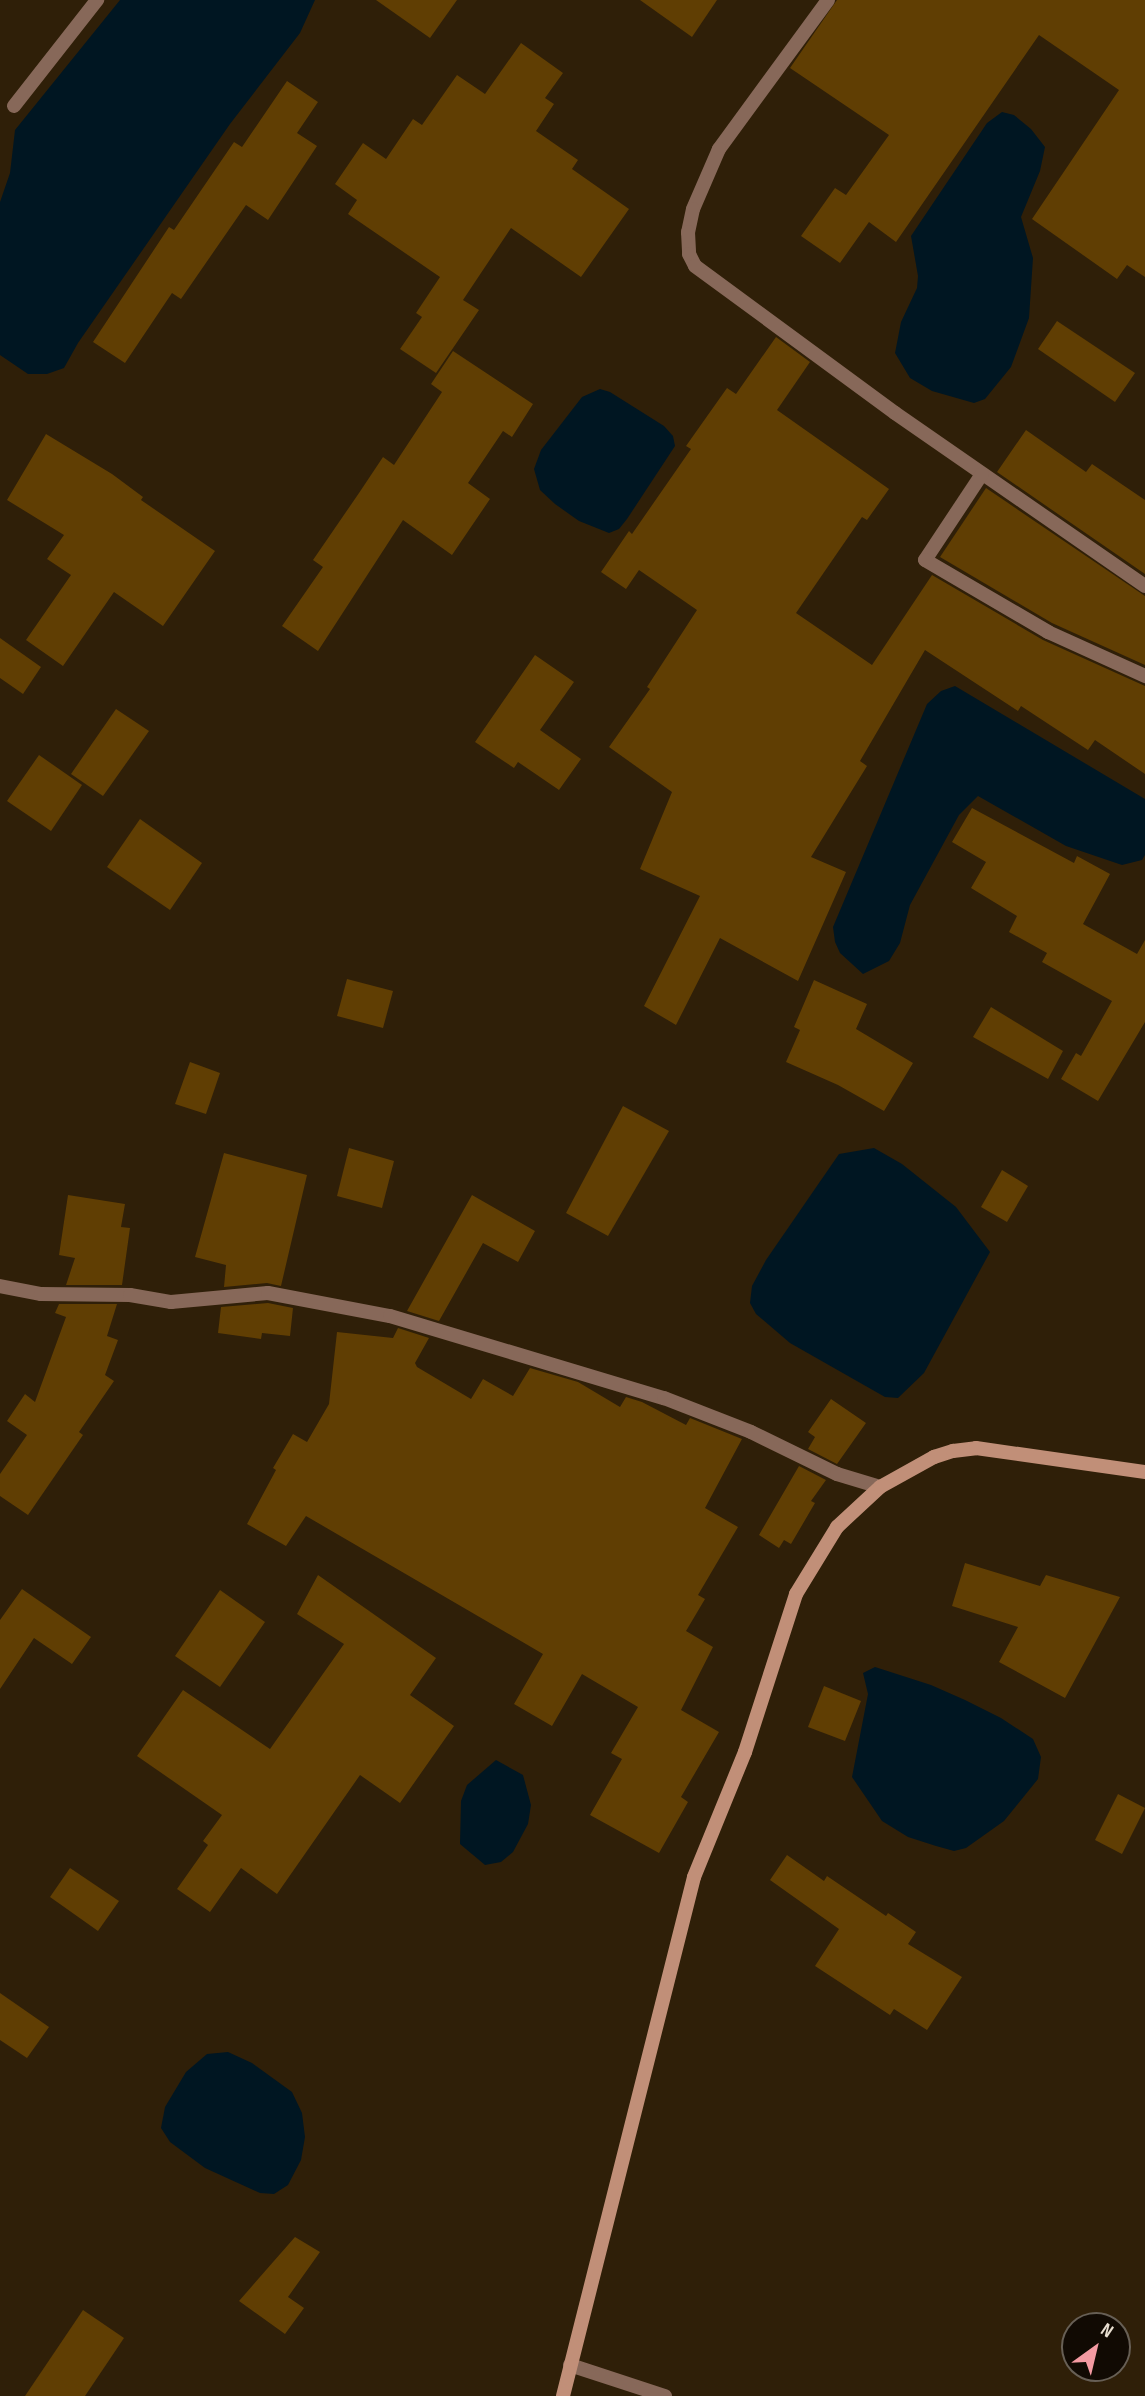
<!DOCTYPE html>
<html>
<head>
<meta charset="utf-8">
<style>
  body { margin:0 }
  #map { position:relative; width:1145px; height:2396px; overflow:hidden; background:#2f1f08; font-family:"Sofia Sans Condensed",sans-serif }
  div>[style] { position:absolute }
  .water>* { inset:0; background:#001622 }
  .building>* { inset:0; background:#603e03 }
  .street>* { height:14px; margin:-7px; padding:0 7px; transform-origin:7px; border-radius:7px; background:#876859 }
  .secondary>* { height:14px; margin:-7px; padding:0 7px; transform-origin:7px; border-radius:7px; background:#c18f78 }
  span { translate:-50% -50%; white-space:nowrap; text-align:center; line-height:1.15; -webkit-text-stroke:5px #110a03; paint-order:stroke }
  .north { position:absolute; left:1061px; top:2312px; width:70px; height:70px; box-sizing:border-box; background:#110a03; border:2px solid #675f55; border-radius:50%; rotate:34deg; font-size:19px; font-weight:700; line-height:28px; text-align:center; color:#e9dfd1 }
  .north::after { content:''; display:block; margin:auto; width:24px; height:32px; background:#f49aa2; clip-path:polygon(50% 0,100% 100%,50% 72%,0 100%) }
</style>
</head>
<body>
<div id="map">
  <div class="water">
    <div style="clip-path:polygon(120px 0,315px 0,300px 33px,230px 124px,78px 343px,64px 368px,47px 374px,28px 374px,0 355px,0 202px,10px 173px,15px 130px)"></div>
    <div style="clip-path:polygon(1002px 112px,1014px 115px,1031px 129px,1045px 147px,1040px 171px,1021px 217px,1033px 258px,1029px 318px,1011px 367px,985px 399px,974px 403px,932px 391px,910px 378px,895px 353px,901px 322px,917px 288px,918px 276px,911px 236px,987px 123px)"></div>
    <div style="clip-path:polygon(600px 389px,610px 392px,664px 426px,673px 436px,675px 446px,627px 519px,619px 529px,609px 533px,579px 521px,555px 504px,540px 490px,534px 469px,541px 450px,582px 397px)"></div>
    <div style="clip-path:polygon(955px 686px,1145px 799px,1145px 855px,1142px 860px,1122px 865px,1066px 846px,978px 796px,959px 815px,910px 905px,900px 943px,889px 961px,863px 974px,840px 953px,835px 942px,833px 927px,927px 704px,941px 691px)"></div>
    <div style="clip-path:polygon(874px 1148px,902px 1164px,956px 1207px,990px 1252px,924px 1373px,898px 1398px,885px 1397px,790px 1343px,756px 1314px,750px 1303px,752px 1286px,766px 1260px,839px 1154px)"></div>
    <div style="clip-path:polygon(875px 1667px,931px 1685px,965px 1700px,1001px 1718px,1033px 1739px,1041px 1757px,1038px 1779px,1004px 1821px,966px 1848px,954px 1851px,936px 1846px,908px 1837px,882px 1821px,852px 1777px,868px 1694px,863px 1673px)"></div>
    <div style="clip-path:polygon(496px 1760px,523px 1775px,531px 1805px,528px 1824px,513px 1852px,501px 1862px,485px 1865px,460px 1844px,461px 1801px,467px 1785px)"></div>
    <div style="clip-path:polygon(228px 2052px,252px 2063px,292px 2092px,302px 2113px,305px 2137px,301px 2160px,288px 2185px,274px 2194px,260px 2193px,205px 2168px,170px 2142px,161px 2128px,165px 2107px,186px 2072px,207px 2054px)"></div>
  </div>
  <div class="building">
    <div style="clip-path:polygon(376px 0,457px 0,430px 38px)"></div>
    <div style="clip-path:polygon(640px 0,717px 0,692px 37px)"></div>
    <div style="clip-path:polygon(837px 0,1145px 0,1145px 277px,1127px 265px,1117px 279px,1032px 219px,1119px 90px,1039px 35px,896px 242px,869px 222px,840px 263px,801px 236px,835px 188px,846px 195px,889px 135px,790px 68px)"></div>
    <div style="clip-path:polygon(521px 43px,563px 73px,545px 98px,554px 104px,536px 131px,578px 160px,572px 169px,629px 209px,581px 277px,511px 228px,463px 300px,479px 310px,436px 373px,400px 349px,422px 317px,416px 313px,440px 277px,348px 214px,357px 200px,335px 184px,363px 143px,386px 159px,413px 119px,422px 125px,457px 75px,485px 94px)"></div>
    <div style="clip-path:polygon(287px 81px,318px 102px,297px 133px,317px 146px,268px 220px,246px 205px,181px 299px,172px 293px,125px 363px,93px 342px,169px 227px,174px 230px,234px 142px,242px 147px)"></div>
    <div style="clip-path:polygon(1057px 321px,1135px 373px,1115px 402px,1038px 349px)"></div>
    <div style="clip-path:polygon(776px 337px,810px 362px,777px 410px,889px 489px,867px 520px,862px 517px,796px 613px,872px 665px,932px 575px,1043px 640px,1145px 686px,1145px 774px,1095px 740px,1088px 750px,1021px 706px,1018px 711px,925px 650px,860px 761px,867px 766px,811px 857px,846px 872px,798px 981px,720px 938px,676px 1025px,644px 1006px,700px 896px,640px 869px,672px 792px,609px 747px,650px 689px,647px 687px,697px 610px,639px 570px,626px 589px,601px 572px,629px 531px,632px 534px,691px 449px,686px 446px,727px 388px,736px 394px)"></div>
    <div style="clip-path:polygon(453px 351px,533px 404px,512px 437px,503px 431px,468px 483px,490px 499px,452px 555px,403px 520px,318px 651px,282px 626px,323px 567px,313px 560px,359px 493px,383px 457px,394px 465px,442px 392px,431px 384px)"></div>
    <div style="clip-path:polygon(1026px 430px,1086px 472px,1092px 464px,1145px 500px,1145px 574px,997px 472px)"></div>
    <div style="clip-path:polygon(46px 434px,112px 474px,143px 497px,141px 500px,215px 551px,163px 626px,114px 592px,63px 666px,26px 640px,71px 575px,47px 559px,64px 535px,7px 500px)"></div>
    <div style="clip-path:polygon(986px 488px,1145px 596px,1145px 665px,1052px 623px,940px 557px)"></div>
    <div style="clip-path:polygon(0 638px,41px 667px,23px 694px,0 678px)"></div>
    <div style="clip-path:polygon(535px 655px,574px 682px,540px 730px,581px 759px,559px 790px,518px 762px,514px 768px,475px 742px)"></div>
    <div style="clip-path:polygon(116px 709px,149px 731px,103px 796px,71px 774px)"></div>
    <div style="clip-path:polygon(39px 755px,82px 785px,51px 831px,7px 801px)"></div>
    <div style="clip-path:polygon(972px 808px,1074px 863px,1077px 856px,1110px 874px,1083px 924px,1137px 954px,1145px 940px,1145px 1022px,1098px 1101px,1061px 1079px,1076px 1053px,1081px 1056px,1112px 1001px,1042px 962px,1047px 953px,1009px 932px,1017px 916px,971px 888px,986px 862px,952px 842px)"></div>
    <div style="clip-path:polygon(140px 819px,202px 863px,170px 910px,107px 867px)"></div>
    <div style="clip-path:polygon(347px 979px,393px 991px,383px 1028px,337px 1016px)"></div>
    <div style="clip-path:polygon(814px 980px,867px 1004px,856px 1029px,913px 1063px,884px 1111px,838px 1085px,786px 1062px,800px 1030px,794px 1027px)"></div>
    <div style="clip-path:polygon(991px 1007px,1063px 1051px,1048px 1079px,973px 1037px)"></div>
    <div style="clip-path:polygon(190px 1062px,220px 1073px,206px 1114px,175px 1104px)"></div>
    <div style="clip-path:polygon(623px 1106px,669px 1131px,608px 1236px,566px 1213px)"></div>
    <div style="clip-path:polygon(349px 1148px,394px 1161px,382px 1208px,337px 1196px)"></div>
    <div style="clip-path:polygon(224px 1153px,307px 1175px,281px 1286px,267px 1283px,224px 1287px,226px 1265px,195px 1257px)"></div>
    <div style="clip-path:polygon(1002px 1170px,1028px 1186px,1007px 1222px,981px 1207px)"></div>
    <div style="clip-path:polygon(68px 1195px,125px 1204px,121px 1227px,130px 1228px,122px 1285px,66px 1285px,75px 1258px,59px 1255px)"></div>
    <div style="clip-path:polygon(472px 1195px,535px 1231px,518px 1262px,483px 1243px,439px 1321px,407px 1311px)"></div>
    <div style="clip-path:polygon(268px 1303px,293px 1308px,290px 1336px,262px 1333px,261px 1339px,218px 1333px,221px 1307px)"></div>
    <div style="clip-path:polygon(59px 1304px,117px 1304px,107px 1336px,118px 1340px,105px 1375px,114px 1381px,79px 1432px,83px 1435px,28px 1515px,0 1496px,0 1474px,27px 1435px,7px 1421px,25px 1394px,35px 1402px,66px 1317px,55px 1313px)"></div>
    <div style="clip-path:polygon(398px 1328px,429px 1338px,415px 1363px,417px 1367px,471px 1399px,483px 1379px,513px 1396px,530px 1368px,578px 1382px,620px 1407px,626px 1397px,642px 1402px,686px 1425px,690px 1418px,742px 1439px,705px 1508px,738px 1527px,698px 1595px,705px 1599px,686px 1631px,713px 1647px,681px 1710px,719px 1732px,681px 1797px,688px 1802px,659px 1853px,590px 1815px,622px 1759px,611px 1753px,638px 1707px,582px 1674px,552px 1726px,514px 1704px,543px 1654px,306px 1516px,286px 1546px,247px 1524px,276px 1470px,273px 1468px,293px 1434px,307px 1442px,329px 1404px,337px 1332px,393px 1338px)"></div>
    <div style="clip-path:polygon(831px 1399px,866px 1423px,837px 1464px,808px 1449px,815px 1437px,808px 1432px)"></div>
    <div style="clip-path:polygon(799px 1466px,826px 1480px,811px 1501px,815px 1503px,791px 1544px,784px 1540px,779px 1548px,759px 1535px)"></div>
    <div style="clip-path:polygon(965px 1563px,1040px 1586px,1046px 1575px,1120px 1597px,1065px 1698px,999px 1662px,1018px 1627px,952px 1606px)"></div>
    <div style="clip-path:polygon(318px 1575px,436px 1658px,410px 1695px,454px 1726px,400px 1803px,360px 1775px,277px 1894px,241px 1868px,210px 1912px,177px 1889px,208px 1845px,203px 1841px,222px 1815px,137px 1756px,183px 1690px,270px 1749px,344px 1644px,297px 1614px)"></div>
    <div style="clip-path:polygon(22px 1589px,91px 1637px,72px 1664px,34px 1638px,0 1689px,0 1620px)"></div>
    <div style="clip-path:polygon(220px 1590px,265px 1622px,220px 1687px,175px 1656px)"></div>
    <div style="clip-path:polygon(824px 1686px,861px 1701px,845px 1741px,808px 1727px)"></div>
    <div style="clip-path:polygon(1118px 1794px,1145px 1808px,1122px 1854px,1095px 1840px)"></div>
    <div style="clip-path:polygon(787px 1855px,824px 1881px,827px 1876px,886px 1916px,888px 1913px,916px 1932px,908px 1944px,962px 1977px,927px 2030px,894px 2009px,890px 2015px,815px 1966px,839px 1929px,770px 1880px)"></div>
    <div style="clip-path:polygon(70px 1868px,119px 1901px,98px 1931px,50px 1897px)"></div>
    <div style="clip-path:polygon(0 1993px,49px 2027px,27px 2058px,0 2040px)"></div>
    <div style="clip-path:polygon(295px 2237px,320px 2252px,288px 2297px,304px 2308px,285px 2334px,239px 2301px)"></div>
    <div style="clip-path:polygon(83px 2310px,124px 2338px,85px 2396px,25px 2396px)"></div>
  </div>
  <div class="street">
    <div style="left:828px;top:0;width:185px;rotate:126.2deg"></div>
    <div style="left:719px;top:149px;width:65px;rotate:113.4deg"></div>
    <div style="left:693px;top:209px;width:24px;rotate:102deg"></div>
    <div style="left:688px;top:232px;width:22px;rotate:87deg"></div>
    <div style="left:689px;top:254px;width:13px;rotate:63deg"></div>
    <div style="left:695px;top:266px;width:248px;rotate:36.3deg"></div>
    <div style="left:895px;top:413px;width:304px;rotate:34.7deg"></div>
    <div style="left:14px;top:106px;width:135px;rotate:-51.9deg"></div>
    <div style="left:982px;top:474px;width:103px;rotate:123.5deg"></div>
    <div style="left:925px;top:560px;width:143px;rotate:30.3deg"></div>
    <div style="left:1048px;top:632px;width:107px;rotate:24.4deg"></div>
    <div style="left:0;top:1286px;width:42px;rotate:11deg"></div>
    <div style="left:41px;top:1294px;width:89px;rotate:0.6deg"></div>
    <div style="left:130px;top:1295px;width:42px;rotate:9.7deg"></div>
    <div style="left:171px;top:1302px;width:97px;rotate:-5.3deg"></div>
    <div style="left:268px;top:1293px;width:124px;rotate:10.7deg"></div>
    <div style="left:390px;top:1316px;width:286px;rotate:16.7deg"></div>
    <div style="left:664px;top:1398px;width:93px;rotate:21.3deg"></div>
    <div style="left:751px;top:1432px;width:96px;rotate:26deg"></div>
    <div style="left:837px;top:1474px;width:45px;rotate:16.8deg"></div>
    <div style="left:570px;top:2365px;width:100px;rotate:18.1deg"></div>
  </div>
  <div class="secondary">
    <div style="left:563px;top:2396px;width:535px;rotate:-75.83deg"></div>
    <div style="left:694px;top:1877px;width:135px;rotate:-67.8deg"></div>
    <div style="left:745px;top:1752px;width:166px;rotate:-72.1deg"></div>
    <div style="left:796px;top:1594px;width:79px;rotate:-58.5deg"></div>
    <div style="left:837px;top:1527px;width:59px;rotate:-42.9deg"></div>
    <div style="left:880px;top:1487px;width:62px;rotate:-29.1deg"></div>
    <div style="left:934px;top:1457px;width:20px;rotate:-18deg"></div>
    <div style="left:953px;top:1451px;width:23px;rotate:-7deg"></div>
    <div style="left:976px;top:1448px;width:171px;rotate:8.1deg"></div>
  </div>
  <div class="north">N</div>
</div>
</body>
</html>
